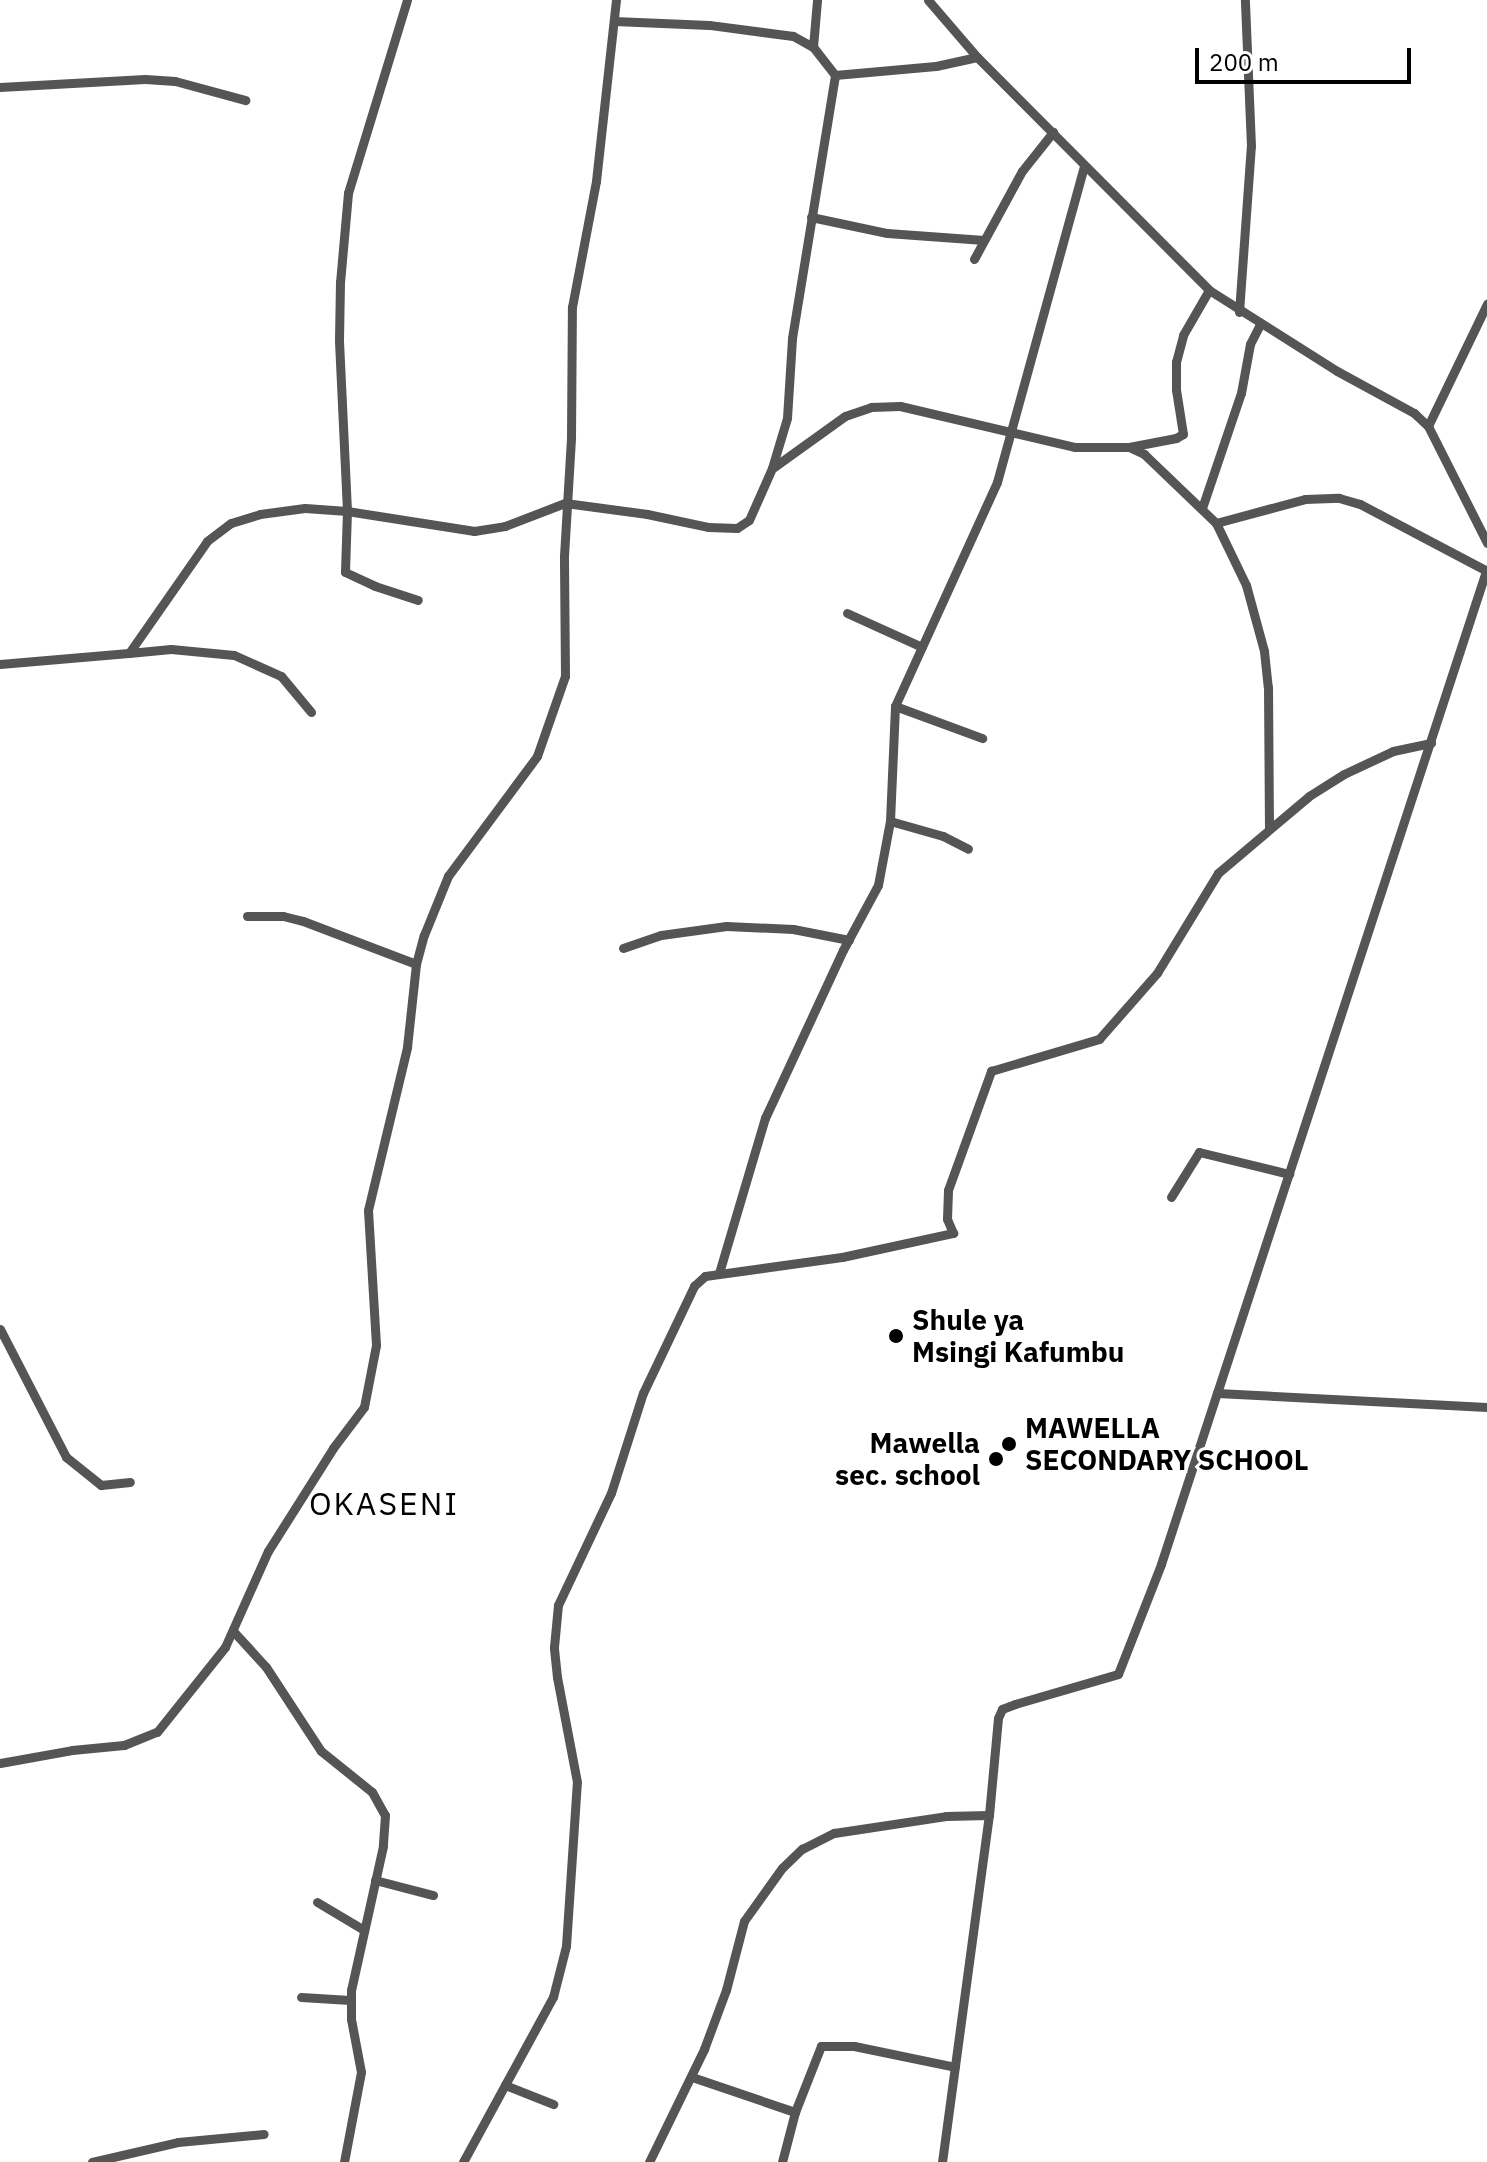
<!DOCTYPE html>
<html>
<head>
<meta charset="utf-8">
<style>
  body { margin:0 }
  #map { position:relative; width:1487px; height:2162px; overflow:hidden; background:#fff; font-family:"IBM Plex Sans",sans-serif }
  div>[style] { position:absolute }
  .minor>* { height:9px; margin:-4.5px; padding:0 4.5px; transform-origin:4.5px; border-radius:4.5px; background:#555 }
  .dots>* { width:22px; height:22px; translate:-50% -50%; box-sizing:border-box; border:4px solid #fff; border-radius:50% }
  span { translate:-50% -50%; white-space:nowrap; text-align:center; line-height:1.15; -webkit-text-stroke:6px #fff; paint-order:stroke }
  .poi-label { font-size:28px; color:#000; font-weight:700 }
  .left { translate:0 -50%; text-align:left }
  .right { translate:-100% -50%; text-align:right }
  .quarter-label { font-size:32px; color:#000; letter-spacing:2px }
  .scale { position:absolute; left:1195px; top:48px; width:216px; height:36px; box-sizing:border-box; border:4px solid #000; border-top:0; padding-left:10px; font-size:24px; line-height:28px; white-space:nowrap; color:#000; -webkit-text-stroke:6px #fff; paint-order:stroke }
</style>
</head>
<body>
<div id="map">
  <div class="minor">
    <div style="left:407px;top:0;width:202px;rotate:107deg"></div>
    <div style="left:348px;top:193px;width:89px;rotate:95.1deg"></div>
    <div style="left:340px;top:282px;width:59px;rotate:91deg"></div>
    <div style="left:339px;top:341px;width:170px;rotate:87.3deg"></div>
    <div style="left:347px;top:511px;width:61px;rotate:91.9deg"></div>
    <div style="left:345px;top:572px;width:33px;rotate:25deg"></div>
    <div style="left:375px;top:586px;width:45px;rotate:18deg"></div>
    <div style="left:928px;top:0;width:75px;rotate:49.3deg"></div>
    <div style="left:977px;top:57px;width:329px;rotate:45.1deg"></div>
    <div style="left:1209px;top:290px;width:151px;rotate:32.3deg"></div>
    <div style="left:1337px;top:371px;width:88px;rotate:28.6deg"></div>
    <div style="left:1414px;top:413px;width:19px;rotate:43deg"></div>
    <div style="left:1428px;top:426px;width:131px;rotate:63.2deg"></div>
    <div style="left:813px;top:47px;width:47px;rotate:-85.1deg"></div>
    <div style="left:835px;top:75px;width:101px;rotate:-5.1deg"></div>
    <div style="left:936px;top:66px;width:42px;rotate:-12.4deg"></div>
    <div style="left:0;top:87px;width:145px;rotate:-3.2deg"></div>
    <div style="left:145px;top:79px;width:30px;rotate:4deg"></div>
    <div style="left:175px;top:81px;width:73px;rotate:15.2deg"></div>
    <div style="left:811px;top:217px;width:78px;rotate:11.9deg"></div>
    <div style="left:887px;top:233px;width:97px;rotate:4.1deg"></div>
    <div style="left:974px;top:259px;width:100px;rotate:-61.4deg"></div>
    <div style="left:1022px;top:171px;width:50px;rotate:-51.5deg"></div>
    <div style="left:1239px;top:312px;width:166px;rotate:-85.9deg"></div>
    <div style="left:1251px;top:146px;width:146px;rotate:-92.4deg"></div>
    <div style="left:1428px;top:426px;width:136px;rotate:-64.2deg"></div>
    <div style="left:1129px;top:447px;width:48px;rotate:-10.8deg"></div>
    <div style="left:1176px;top:438px;width:8px;rotate:-30deg"></div>
    <div style="left:1183px;top:434px;width:45px;rotate:-99deg"></div>
    <div style="left:1176px;top:390px;width:28px;rotate:-90deg"></div>
    <div style="left:1176px;top:362px;width:28px;rotate:-75deg"></div>
    <div style="left:1183px;top:335px;width:52px;rotate:-60deg"></div>
    <div style="left:774px;top:467px;width:87px;rotate:-35.7deg"></div>
    <div style="left:845px;top:416px;width:28px;rotate:-19deg"></div>
    <div style="left:871px;top:407px;width:29px;rotate:-2deg"></div>
    <div style="left:900px;top:406px;width:180px;rotate:13.2deg"></div>
    <div style="left:1075px;top:447px;width:54px"></div>
    <div style="left:1129px;top:447px;width:17px;rotate:25deg"></div>
    <div style="left:1144px;top:454px;width:100px;rotate:43.8deg"></div>
    <div style="left:1216px;top:523px;width:69px;rotate:64.2deg"></div>
    <div style="left:1246px;top:585px;width:68px;rotate:74.7deg"></div>
    <div style="left:1264px;top:651px;width:36px;rotate:84deg"></div>
    <div style="left:1268px;top:687px;width:140px;rotate:89.6deg"></div>
    <div style="left:1202px;top:508px;width:121px;rotate:-71.3deg"></div>
    <div style="left:1241px;top:393px;width:50px;rotate:-79.6deg"></div>
    <div style="left:1250px;top:344px;width:22px;rotate:-63deg"></div>
    <div style="left:1216px;top:523px;width:92px;rotate:-15.1deg"></div>
    <div style="left:1305px;top:499px;width:34px;rotate:-2deg"></div>
    <div style="left:1339px;top:498px;width:22px;rotate:16deg"></div>
    <div style="left:1360px;top:504px;width:144px;rotate:27.8deg"></div>
    <div style="left:847px;top:613px;width:82px;rotate:24.4deg"></div>
    <div style="left:129px;top:653px;width:42px;rotate:-5.4deg"></div>
    <div style="left:171px;top:649px;width:63px;rotate:5.4deg"></div>
    <div style="left:234px;top:655px;width:51px;rotate:24.1deg"></div>
    <div style="left:281px;top:676px;width:47px;rotate:50.2deg"></div>
    <div style="left:0;top:664px;width:129px;rotate:-4.9deg"></div>
    <div style="left:129px;top:653px;width:136px;rotate:-55.1deg"></div>
    <div style="left:207px;top:541px;width:30px;rotate:-37deg"></div>
    <div style="left:231px;top:523px;width:30px;rotate:-17deg"></div>
    <div style="left:260px;top:514px;width:45px;rotate:-7.6deg"></div>
    <div style="left:305px;top:508px;width:42px;rotate:4.1deg"></div>
    <div style="left:347px;top:511px;width:129px;rotate:8.9deg"></div>
    <div style="left:474px;top:531px;width:31px;rotate:-9deg"></div>
    <div style="left:505px;top:526px;width:64px;rotate:-21deg"></div>
    <div style="left:565px;top:503px;width:83px;rotate:7.6deg"></div>
    <div style="left:647px;top:514px;width:62px;rotate:12deg"></div>
    <div style="left:708px;top:527px;width:29px;rotate:2deg"></div>
    <div style="left:737px;top:528px;width:14px;rotate:-34deg"></div>
    <div style="left:749px;top:520px;width:57px;rotate:-66.1deg"></div>
    <div style="left:772px;top:468px;width:52px;rotate:-73.3deg"></div>
    <div style="left:787px;top:418px;width:80px;rotate:-86.4deg"></div>
    <div style="left:792px;top:338px;width:266px;rotate:-80.7deg"></div>
    <div style="left:835px;top:75px;width:36px;rotate:-128deg"></div>
    <div style="left:813px;top:47px;width:23px;rotate:-151deg"></div>
    <div style="left:793px;top:36px;width:85px;rotate:-172.5deg"></div>
    <div style="left:709px;top:25px;width:95px;rotate:-177.6deg"></div>
    <div style="left:895px;top:706px;width:93px;rotate:20.2deg"></div>
    <div style="left:890px;top:821px;width:55px;rotate:15.8deg"></div>
    <div style="left:943px;top:836px;width:28px;rotate:27deg"></div>
    <div style="left:247px;top:916px;width:36px"></div>
    <div style="left:283px;top:916px;width:21px;rotate:14deg"></div>
    <div style="left:303px;top:921px;width:121px;rotate:20.8deg"></div>
    <div style="left:623px;top:948px;width:40px;rotate:-18.9deg"></div>
    <div style="left:661px;top:935px;width:66px;rotate:-7.9deg"></div>
    <div style="left:726px;top:926px;width:67px;rotate:2.6deg"></div>
    <div style="left:793px;top:929px;width:57px;rotate:11.1deg"></div>
    <div style="left:1171px;top:1197px;width:53px;rotate:-58.1deg"></div>
    <div style="left:1199px;top:1152px;width:93px;rotate:13.7deg"></div>
    <div style="left:719px;top:1273px;width:162px;rotate:-73.5deg"></div>
    <div style="left:765px;top:1118px;width:185px;rotate:-65.1deg"></div>
    <div style="left:843px;top:950px;width:74px;rotate:-61.7deg"></div>
    <div style="left:878px;top:885px;width:65px;rotate:-79.4deg"></div>
    <div style="left:890px;top:821px;width:115px;rotate:-87.5deg"></div>
    <div style="left:895px;top:706px;width:246px;rotate:-65.5deg"></div>
    <div style="left:997px;top:482px;width:328px;rotate:-74.6deg"></div>
    <div style="left:0;top:1329px;width:144px;rotate:62.7deg"></div>
    <div style="left:66px;top:1457px;width:45px;rotate:38.7deg"></div>
    <div style="left:101px;top:1485px;width:29px;rotate:-6deg"></div>
    <div style="left:1217px;top:1393px;width:865px;rotate:-71.88deg"></div>
    <div style="left:234px;top:1632px;width:47px;rotate:47.6deg"></div>
    <div style="left:266px;top:1667px;width:100px;rotate:56.8deg"></div>
    <div style="left:321px;top:1751px;width:65px;rotate:38.8deg"></div>
    <div style="left:372px;top:1792px;width:26px;rotate:61deg"></div>
    <div style="left:385px;top:1815px;width:31px;rotate:94deg"></div>
    <div style="left:383px;top:1846px;width:148px;rotate:102.5deg"></div>
    <div style="left:351px;top:1990px;width:29px;rotate:90deg"></div>
    <div style="left:351px;top:2019px;width:54px;rotate:79.3deg"></div>
    <div style="left:361px;top:2072px;width:92px;rotate:100.7deg"></div>
    <div style="left:0;top:1763px;width:73px;rotate:-10.2deg"></div>
    <div style="left:72px;top:1750px;width:52px;rotate:-5.5deg"></div>
    <div style="left:124px;top:1745px;width:35px;rotate:-22deg"></div>
    <div style="left:157px;top:1732px;width:109px;rotate:-51.3deg"></div>
    <div style="left:225px;top:1647px;width:105px;rotate:-65.9deg"></div>
    <div style="left:268px;top:1551px;width:122px;rotate:-57.7deg"></div>
    <div style="left:333px;top:1448px;width:51px;rotate:-52.9deg"></div>
    <div style="left:364px;top:1407px;width:63px;rotate:-79deg"></div>
    <div style="left:376px;top:1345px;width:135px;rotate:-93.4deg"></div>
    <div style="left:368px;top:1210px;width:168px;rotate:-76.5deg"></div>
    <div style="left:407px;top:1047px;width:83px;rotate:-83.8deg"></div>
    <div style="left:416px;top:964px;width:30px;rotate:-75deg"></div>
    <div style="left:424px;top:935px;width:64px;rotate:-67.9deg"></div>
    <div style="left:448px;top:876px;width:149px;rotate:-53.4deg"></div>
    <div style="left:537px;top:756px;width:85px;rotate:-70.7deg"></div>
    <div style="left:565px;top:676px;width:120px;rotate:-90.5deg"></div>
    <div style="left:564px;top:556px;width:118px;rotate:-86.6deg"></div>
    <div style="left:571px;top:438px;width:131px;rotate:-89.6deg"></div>
    <div style="left:572px;top:307px;width:128px;rotate:-79.2deg"></div>
    <div style="left:596px;top:181px;width:182px;rotate:-83.7deg"></div>
    <div style="left:375px;top:1880px;width:60px;rotate:14.5deg"></div>
    <div style="left:317px;top:1902px;width:55px;rotate:30.8deg"></div>
    <div style="left:301px;top:1997px;width:49px;rotate:3.5deg"></div>
    <div style="left:692px;top:2077px;width:109px;rotate:18.8deg"></div>
    <div style="left:505px;top:2085px;width:52px;rotate:21.6deg"></div>
    <div style="left:92px;top:2162px;width:88px;rotate:-13.1deg"></div>
    <div style="left:178px;top:2142px;width:86px;rotate:-5.3deg"></div>
    <div style="left:463px;top:2162px;width:188px;rotate:-61.4deg"></div>
    <div style="left:553px;top:1997px;width:53px;rotate:-75.7deg"></div>
    <div style="left:566px;top:1946px;width:164px;rotate:-86.2deg"></div>
    <div style="left:577px;top:1782px;width:107px;rotate:-100.8deg"></div>
    <div style="left:557px;top:1677px;width:30px;rotate:-96deg"></div>
    <div style="left:554px;top:1647px;width:42px;rotate:-84.6deg"></div>
    <div style="left:558px;top:1605px;width:124px;rotate:-64.7deg"></div>
    <div style="left:611px;top:1493px;width:105px;rotate:-72.3deg"></div>
    <div style="left:643px;top:1393px;width:119px;rotate:-64.5deg"></div>
    <div style="left:694px;top:1286px;width:15px;rotate:-42deg"></div>
    <div style="left:705px;top:1276px;width:138px;rotate:-7.9deg"></div>
    <div style="left:842px;top:1257px;width:114px;rotate:-12.2deg"></div>
    <div style="left:953px;top:1233px;width:15px;rotate:-113deg"></div>
    <div style="left:947px;top:1219px;width:29px;rotate:-88deg"></div>
    <div style="left:948px;top:1190px;width:127px;rotate:-70.1deg"></div>
    <div style="left:991px;top:1071px;width:113px;rotate:-16.5deg"></div>
    <div style="left:1099px;top:1039px;width:88px;rotate:-48.7deg"></div>
    <div style="left:1157px;top:973px;width:117px;rotate:-58.6deg"></div>
    <div style="left:1218px;top:873px;width:119px;rotate:-40.2deg"></div>
    <div style="left:1309px;top:796px;width:41px;rotate:-32.2deg"></div>
    <div style="left:1344px;top:774px;width:54px;rotate:-25.1deg"></div>
    <div style="left:1393px;top:751px;width:39px;rotate:-12deg"></div>
    <div style="left:649px;top:2162px;width:126px;rotate:-64deg"></div>
    <div style="left:704px;top:2049px;width:63px;rotate:-69.6deg"></div>
    <div style="left:726px;top:1990px;width:71px;rotate:-75.4deg"></div>
    <div style="left:744px;top:1921px;width:65px;rotate:-54.4deg"></div>
    <div style="left:782px;top:1868px;width:28px;rotate:-44deg"></div>
    <div style="left:802px;top:1849px;width:36px;rotate:-27deg"></div>
    <div style="left:834px;top:1833px;width:113px;rotate:-8.6deg"></div>
    <div style="left:946px;top:1816px;width:43px;rotate:-1.3deg"></div>
    <div style="left:782px;top:2162px;width:52px;rotate:-75.4deg"></div>
    <div style="left:795px;top:2112px;width:71px;rotate:-68.5deg"></div>
    <div style="left:821px;top:2046px;width:33px"></div>
    <div style="left:854px;top:2046px;width:103px;rotate:11.7deg"></div>
    <div style="left:942px;top:2162px;width:350px;rotate:-82.3deg"></div>
    <div style="left:989px;top:1815px;width:97px;rotate:-84.7deg"></div>
    <div style="left:998px;top:1718px;width:10px;rotate:-66deg"></div>
    <div style="left:1002px;top:1709px;width:14px;rotate:-21deg"></div>
    <div style="left:1015px;top:1704px;width:107px;rotate:-16.2deg"></div>
    <div style="left:1118px;top:1674px;width:118px;rotate:-68.6deg"></div>
    <div style="left:1161px;top:1564px;width:180px;rotate:-71.9deg"></div>
    <div style="left:1217px;top:1393px;width:270px;rotate:3deg"></div>
  </div>
  <div class="dots">
    <div style="left:896px;top:1336px;background:#000"></div>
    <div style="left:1009px;top:1444px;background:#000"></div>
    <div style="left:996px;top:1459px;background:#000"></div>
  </div>
  <div class="poi-label">
    <span class="left" style="left:912px;top:1336px">Shule ya<br>Msingi Kafumbu</span>
    <span class="left" style="left:1025px;top:1444px">MAWELLA<br>SECONDARY SCHOOL</span>
    <span class="right" style="left:980px;top:1459px">Mawella<br>sec. school</span>
  </div>
  <div class="quarter-label">
    <span style="left:384px;top:1503px">OKASENI</span>
  </div>
  <div class="scale">200 m</div>
</div>
</body>
</html>
